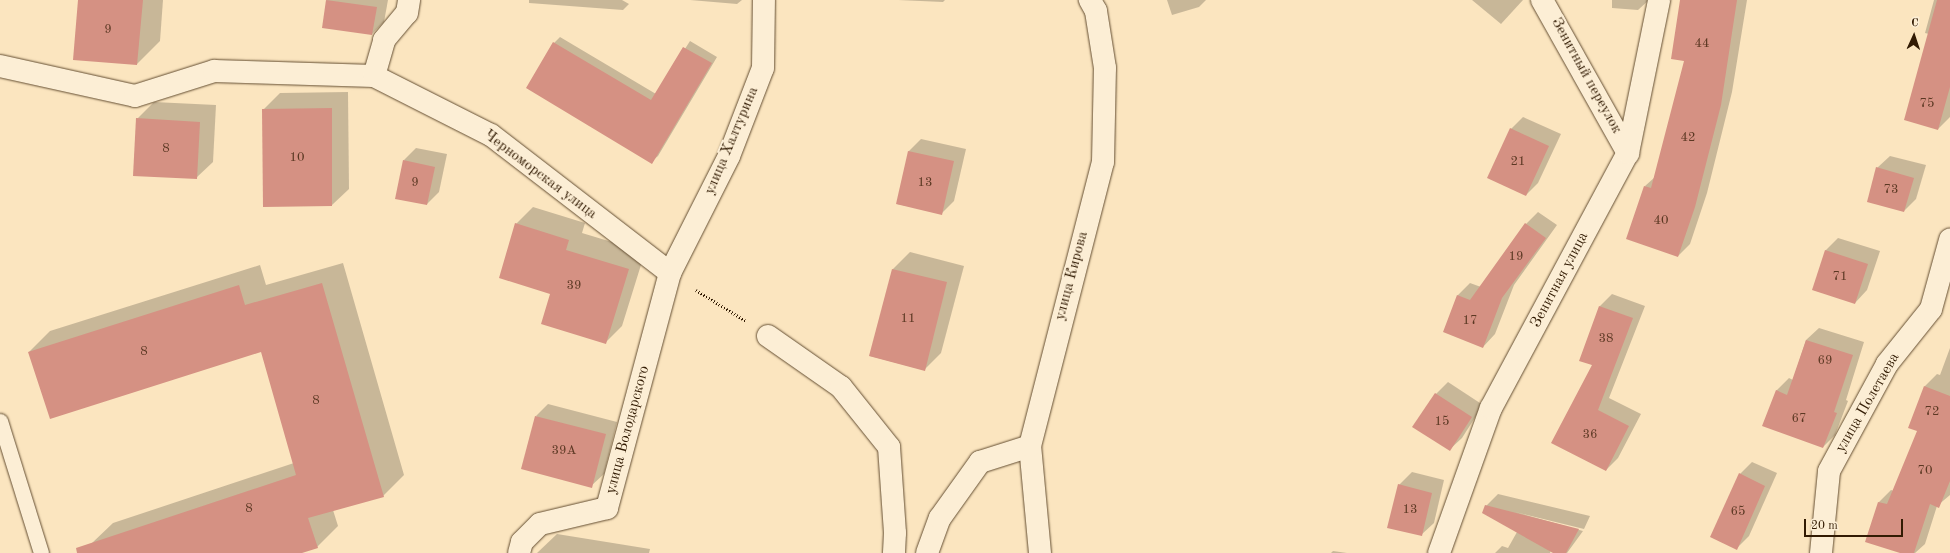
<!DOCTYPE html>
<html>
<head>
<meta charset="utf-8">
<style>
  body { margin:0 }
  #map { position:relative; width:1950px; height:553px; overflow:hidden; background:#fbe5bf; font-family:"Old Standard TT",serif }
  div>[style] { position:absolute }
  .shadow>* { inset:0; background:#0003 }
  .building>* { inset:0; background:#d59183 }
  .path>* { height:2.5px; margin-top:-1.25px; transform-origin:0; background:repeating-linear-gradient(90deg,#321b03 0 1px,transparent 0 3px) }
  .roads { filter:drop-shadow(0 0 1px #644e32) drop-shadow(0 0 1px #644e32) }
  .lane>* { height:15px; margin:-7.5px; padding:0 7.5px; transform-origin:7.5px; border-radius:7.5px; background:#fceed5 }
  .street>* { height:22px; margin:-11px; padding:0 11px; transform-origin:11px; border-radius:11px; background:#fceed5 }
  .secondary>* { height:22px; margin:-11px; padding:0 11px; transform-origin:11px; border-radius:11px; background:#fceed5 }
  span { translate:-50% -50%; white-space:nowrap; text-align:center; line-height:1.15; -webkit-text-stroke:4px #fceed5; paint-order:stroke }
  .number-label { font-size:13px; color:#5b3823 }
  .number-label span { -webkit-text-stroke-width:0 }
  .street-label { font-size:15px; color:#321b03 }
  .north { position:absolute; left:1894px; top:16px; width:40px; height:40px; -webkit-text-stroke:3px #fceed5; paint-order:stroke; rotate:3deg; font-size:11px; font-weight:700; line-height:16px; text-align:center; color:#321b03 }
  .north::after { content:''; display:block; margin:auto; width:14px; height:18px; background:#321b03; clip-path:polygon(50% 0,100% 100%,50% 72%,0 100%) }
  .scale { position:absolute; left:1804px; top:519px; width:99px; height:18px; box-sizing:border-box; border:2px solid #321b03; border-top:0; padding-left:5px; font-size:12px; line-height:14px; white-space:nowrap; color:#321b03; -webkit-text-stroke:3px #fceed5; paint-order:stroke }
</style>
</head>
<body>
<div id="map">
  <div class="shadow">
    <div style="clip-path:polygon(79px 0,163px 0,160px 41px,137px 64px)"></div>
    <div style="clip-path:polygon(327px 0,388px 0,384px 22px,372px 34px,323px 27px)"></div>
    <div style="clip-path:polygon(529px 0,622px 0,629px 4px,623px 10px,529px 3px)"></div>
    <div style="clip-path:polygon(690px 0,742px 0,737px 4px)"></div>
    <div style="clip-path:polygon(898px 0,945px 0,943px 2px)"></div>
    <div style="clip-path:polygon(1167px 0,1206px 0,1199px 7px,1172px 15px)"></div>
    <div style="clip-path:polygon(1472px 0,1523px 0,1501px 24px)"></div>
    <div style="clip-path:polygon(1612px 0,1649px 0,1638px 10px,1612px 8px)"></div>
    <div style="clip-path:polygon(1703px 0,1747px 0,1732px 92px,1707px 193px,1690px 244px,1678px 256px,1645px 186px,1655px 177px)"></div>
    <div style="clip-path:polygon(1934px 0,1950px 0,1950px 117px,1938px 129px,1929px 34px,1925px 33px)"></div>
    <div style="clip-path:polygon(560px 37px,656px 94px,690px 41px,717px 57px,658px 156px,651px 162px,554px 43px)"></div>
    <div style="clip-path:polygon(348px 92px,349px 189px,332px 205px,264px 206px,263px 110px,280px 93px)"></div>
    <div style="clip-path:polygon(154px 102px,216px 105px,213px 162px,196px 178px,137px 119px)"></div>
    <div style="clip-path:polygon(1523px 117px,1561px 134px,1538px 183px,1526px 195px,1511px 129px)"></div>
    <div style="clip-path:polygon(921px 139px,966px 149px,954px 201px,942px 213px,897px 204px,909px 151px)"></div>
    <div style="clip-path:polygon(416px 148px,447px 154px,439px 192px,427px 204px,404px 160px)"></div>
    <div style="clip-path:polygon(1890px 156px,1926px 165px,1916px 199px,1904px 211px,1877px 168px)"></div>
    <div style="clip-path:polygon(533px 207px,585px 223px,582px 233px,645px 252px,622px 326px,605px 343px,552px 293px,516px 224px)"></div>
    <div style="clip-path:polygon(1538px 212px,1557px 225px,1514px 285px,1495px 334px,1483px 347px,1444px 331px,1458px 295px,1470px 283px,1481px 287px,1526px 224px)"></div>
    <div style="clip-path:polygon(1838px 238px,1880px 251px,1867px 290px,1855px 303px,1814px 290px,1826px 250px)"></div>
    <div style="clip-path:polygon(910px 252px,964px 266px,941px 353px,924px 370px,870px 356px,893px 269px)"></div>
    <div style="clip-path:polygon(343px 263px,404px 475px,383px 496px,333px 510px,338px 526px,317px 547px,299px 553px,95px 553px,92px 543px,113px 523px,294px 463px,262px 351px,29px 352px,50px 331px,260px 265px,266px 285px)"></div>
    <div style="clip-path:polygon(1612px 294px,1645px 306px,1609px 398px,1641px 414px,1618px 458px,1606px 470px,1553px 443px,1593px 365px,1580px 360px,1600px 306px)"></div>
    <div style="clip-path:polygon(1819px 328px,1864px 342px,1846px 400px,1848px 401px,1835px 435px,1823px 447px,1776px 391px,1789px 378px,1793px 380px,1806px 340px)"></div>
    <div style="clip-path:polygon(1950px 348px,1950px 495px,1937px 506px,1925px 544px,1915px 553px,1903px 553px,1866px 541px,1879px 502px,1891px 490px,1894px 491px,1919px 431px,1925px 386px,1937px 374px,1940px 375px)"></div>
    <div style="clip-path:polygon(1448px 382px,1483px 405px,1462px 438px,1449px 450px,1436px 394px)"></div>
    <div style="clip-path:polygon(548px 404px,617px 422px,604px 474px,591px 486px,536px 416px)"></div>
    <div style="clip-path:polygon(1752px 462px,1777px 473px,1749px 536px,1736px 549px,1740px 474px)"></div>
    <div style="clip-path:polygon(1412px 472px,1444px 480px,1434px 523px,1421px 535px,1399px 485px)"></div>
    <div style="clip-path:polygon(1498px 494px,1590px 516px,1584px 529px,1515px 512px,1583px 531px,1567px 553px,1551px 550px,1550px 553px,1495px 553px,1502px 546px,1508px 548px,1517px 532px,1486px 506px)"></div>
    <div style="clip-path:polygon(557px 534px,650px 549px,649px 553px,537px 553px)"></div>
    <div style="clip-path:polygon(1333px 551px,1347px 553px,1331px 553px)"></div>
  </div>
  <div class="building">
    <div style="clip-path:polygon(78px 0,143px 0,137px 65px,73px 60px)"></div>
    <div style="clip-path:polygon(326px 0,377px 7px,372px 35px,322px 28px)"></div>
    <div style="clip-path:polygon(1680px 0,1737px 0,1721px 105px,1695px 207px,1678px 257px,1626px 239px,1644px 186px,1651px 188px,1684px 61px,1671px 59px)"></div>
    <div style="clip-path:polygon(1937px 0,1950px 0,1950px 87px,1938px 130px,1904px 120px)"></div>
    <div style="clip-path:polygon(553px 42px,651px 100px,683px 47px,712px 63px,652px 164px,526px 88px)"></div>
    <div style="clip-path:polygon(332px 108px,332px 206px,263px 207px,262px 109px)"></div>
    <div style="clip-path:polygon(136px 118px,200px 122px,197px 179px,133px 176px)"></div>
    <div style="clip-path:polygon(1510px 128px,1549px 146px,1526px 196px,1487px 178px)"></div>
    <div style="clip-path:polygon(908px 151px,954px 161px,942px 215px,896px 204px)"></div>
    <div style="clip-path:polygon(403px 160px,435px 167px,427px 205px,395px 199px)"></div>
    <div style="clip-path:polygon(1876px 167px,1914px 178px,1904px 212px,1867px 202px)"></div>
    <div style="clip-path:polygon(515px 223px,569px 240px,566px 250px,629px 269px,606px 344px,541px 324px,550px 294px,499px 278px)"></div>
    <div style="clip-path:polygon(1525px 223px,1546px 238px,1502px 298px,1483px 348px,1443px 332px,1457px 295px,1470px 300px)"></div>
    <div style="clip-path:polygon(1825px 250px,1868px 264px,1855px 304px,1812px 290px)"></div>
    <div style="clip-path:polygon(892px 269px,947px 282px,925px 371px,869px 356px)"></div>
    <div style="clip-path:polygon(322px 283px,384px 497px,308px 518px,318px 548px,302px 553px,77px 553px,76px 548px,296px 475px,261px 352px,50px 419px,28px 352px,239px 285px,245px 305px)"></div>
    <div style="clip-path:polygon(1599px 306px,1633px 318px,1598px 410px,1629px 426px,1606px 471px,1551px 443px,1592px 365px,1579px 361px)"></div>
    <div style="clip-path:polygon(1806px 340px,1853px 355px,1834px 412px,1837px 413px,1823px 448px,1762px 426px,1776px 390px,1787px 395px)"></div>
    <div style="clip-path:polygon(1924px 386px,1950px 396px,1950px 481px,1939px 508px,1930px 504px,1914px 553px,1900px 553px,1865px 542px,1878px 502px,1887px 504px,1917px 431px,1908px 428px)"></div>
    <div style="clip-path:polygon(1435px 393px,1472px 417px,1450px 451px,1412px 427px)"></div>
    <div style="clip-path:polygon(535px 416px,606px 434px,592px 488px,521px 469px)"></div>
    <div style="clip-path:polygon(1739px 473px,1765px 486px,1737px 550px,1710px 537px)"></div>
    <div style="clip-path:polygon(1398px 484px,1432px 493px,1422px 536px,1387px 528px)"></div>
    <div style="clip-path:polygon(1485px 505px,1579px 529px,1566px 553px,1553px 553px,1482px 513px)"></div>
  </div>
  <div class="path">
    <div style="left:696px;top:290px;width:59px;rotate:31.8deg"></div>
  </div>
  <div class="roads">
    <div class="lane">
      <div style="left:0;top:421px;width:138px;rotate:72.7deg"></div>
    </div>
    <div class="street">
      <div style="left:1542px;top:0;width:176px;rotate:60.7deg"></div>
      <div style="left:0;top:66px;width:138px;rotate:12.5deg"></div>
      <div style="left:135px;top:96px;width:83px;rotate:-17.6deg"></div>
      <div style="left:214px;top:71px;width:160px;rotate:1.8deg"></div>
      <div style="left:374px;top:76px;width:131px;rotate:26.8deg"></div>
      <div style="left:491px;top:135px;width:226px;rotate:37.6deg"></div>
      <div style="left:374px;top:76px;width:37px;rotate:-74deg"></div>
      <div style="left:384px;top:40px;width:35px;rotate:-50deg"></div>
      <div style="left:407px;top:13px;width:13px;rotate:-81deg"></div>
      <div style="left:768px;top:336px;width:89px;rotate:34.9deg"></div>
      <div style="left:841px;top:387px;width:77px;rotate:51.3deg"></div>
      <div style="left:889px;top:447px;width:86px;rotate:86deg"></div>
      <div style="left:895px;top:533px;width:20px;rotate:93deg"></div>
      <div style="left:519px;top:553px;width:11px;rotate:-75deg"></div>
      <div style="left:522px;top:542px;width:25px;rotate:-45deg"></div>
      <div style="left:540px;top:524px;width:69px;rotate:-13.4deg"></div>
      <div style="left:607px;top:508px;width:243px;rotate:-75deg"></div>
      <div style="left:670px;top:273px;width:131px;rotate:-63.2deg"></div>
      <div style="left:729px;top:156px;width:94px;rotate:-68.9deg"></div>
      <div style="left:763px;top:68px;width:68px;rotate:-89.2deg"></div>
      <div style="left:927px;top:553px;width:37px;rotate:-70deg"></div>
      <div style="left:940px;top:518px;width:69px;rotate:-54.5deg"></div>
      <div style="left:980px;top:462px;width:52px;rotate:-17.7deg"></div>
      <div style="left:1439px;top:553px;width:154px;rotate:-70.3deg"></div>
      <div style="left:1491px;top:408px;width:289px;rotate:-61.8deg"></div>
      <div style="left:1628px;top:153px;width:156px;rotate:-78.5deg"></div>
      <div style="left:1821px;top:553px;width:82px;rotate:-84.4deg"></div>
      <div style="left:1829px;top:471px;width:122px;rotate:-61.5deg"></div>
      <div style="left:1887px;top:364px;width:70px;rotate:-51.3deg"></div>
      <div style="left:1931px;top:309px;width:72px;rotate:-74.6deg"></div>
    </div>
    <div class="secondary">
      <div style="left:1040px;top:553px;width:107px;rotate:-95.3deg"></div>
      <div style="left:1030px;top:446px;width:293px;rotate:-75.6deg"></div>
      <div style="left:1103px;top:162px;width:94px;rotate:-88.8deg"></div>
      <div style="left:1105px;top:68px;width:58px;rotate:-99deg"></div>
      <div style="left:1096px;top:11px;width:13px;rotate:-119deg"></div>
    </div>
  </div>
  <div class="number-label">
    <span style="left:108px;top:30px">9</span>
    <span style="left:1702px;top:44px">44</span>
    <span style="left:1927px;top:104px">75</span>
    <span style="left:1688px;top:138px">42</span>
    <span style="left:166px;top:149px">8</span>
    <span style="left:297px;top:158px">10</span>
    <span style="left:1518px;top:162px">21</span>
    <span style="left:415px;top:183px">9</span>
    <span style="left:925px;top:183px">13</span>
    <span style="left:1891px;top:190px">73</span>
    <span style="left:1661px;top:221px">40</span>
    <span style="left:1516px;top:257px">19</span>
    <span style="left:1840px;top:277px">71</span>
    <span style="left:574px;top:286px">39</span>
    <span style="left:908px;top:319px">11</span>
    <span style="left:1470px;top:321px">17</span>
    <span style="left:1606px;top:339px">38</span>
    <span style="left:144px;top:352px">8</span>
    <span style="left:1825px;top:361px">69</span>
    <span style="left:316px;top:401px">8</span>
    <span style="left:1932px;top:412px">72</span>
    <span style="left:1799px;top:419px">67</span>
    <span style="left:1442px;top:422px">15</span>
    <span style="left:1590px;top:435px">36</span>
    <span style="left:564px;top:451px">39А</span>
    <span style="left:1925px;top:471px">70</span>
    <span style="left:249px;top:509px">8</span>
    <span style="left:1410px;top:510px">13</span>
    <span style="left:1738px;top:512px">65</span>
  </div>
  <div class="street-label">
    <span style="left:1586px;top:76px;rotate:61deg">Зенитный переулок</span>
    <span style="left:732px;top:141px;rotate:-67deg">улица Халтурина</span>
    <span style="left:540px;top:175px;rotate:37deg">Черноморская улица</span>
    <span style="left:1072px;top:276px;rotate:-75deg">улица Кирова</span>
    <span style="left:1560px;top:280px;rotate:-62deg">Зенитная улица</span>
    <span style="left:1868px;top:403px;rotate:-60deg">улица Полетаева</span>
    <span style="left:628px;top:430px;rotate:-75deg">улица Володарского</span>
  </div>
  <div class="north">С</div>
  <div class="scale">20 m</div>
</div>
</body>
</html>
